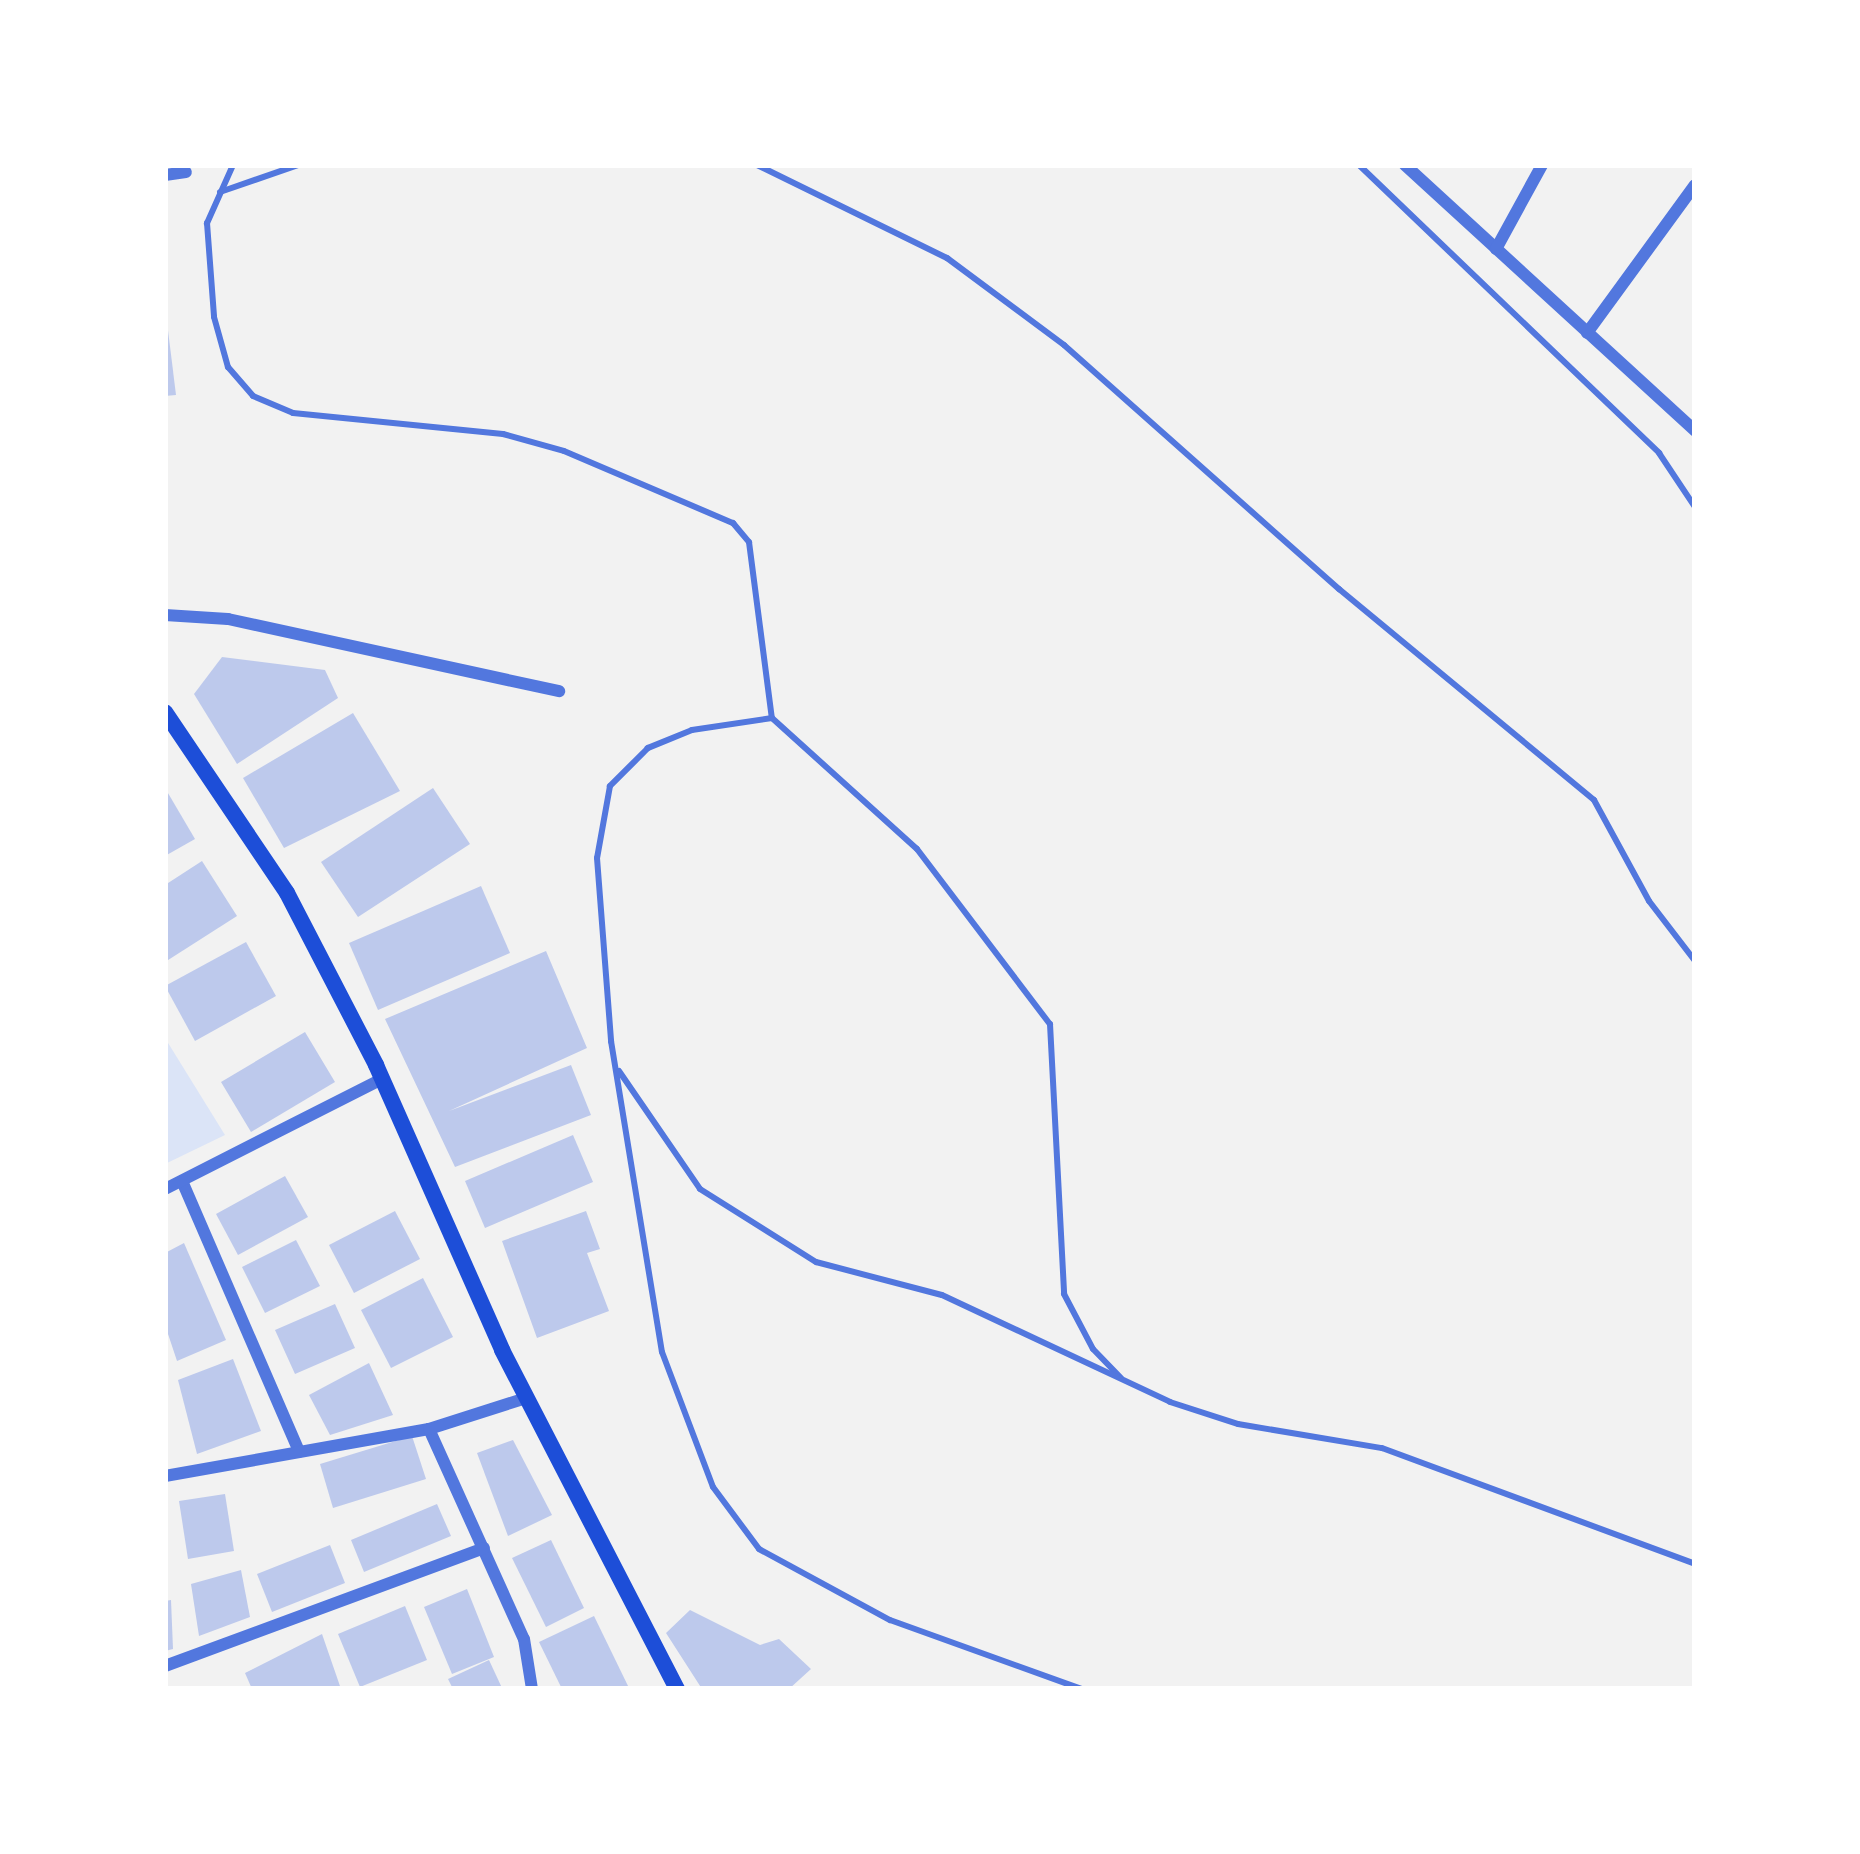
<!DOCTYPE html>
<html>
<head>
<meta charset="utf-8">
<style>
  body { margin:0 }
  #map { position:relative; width:1860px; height:1854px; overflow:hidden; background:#f2f2f2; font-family:"Space Grotesk",sans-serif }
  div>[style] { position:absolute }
  .green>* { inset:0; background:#dbe4f7 }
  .building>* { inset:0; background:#bdc9ec }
  .service>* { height:6px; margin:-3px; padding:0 3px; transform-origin:3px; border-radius:3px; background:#5277de }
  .minor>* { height:12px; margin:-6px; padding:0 6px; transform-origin:6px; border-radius:6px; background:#5277de }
  .secondary>* { height:16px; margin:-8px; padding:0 8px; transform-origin:8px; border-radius:8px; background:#1d4ed8 }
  span { translate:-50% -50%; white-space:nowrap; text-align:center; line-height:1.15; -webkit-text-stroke:12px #fff; paint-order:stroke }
  .frame { position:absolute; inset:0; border:168px solid #fff; pointer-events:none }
</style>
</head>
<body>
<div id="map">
  <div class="green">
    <div style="clip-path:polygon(165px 1038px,225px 1135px,165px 1164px)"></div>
  </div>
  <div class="building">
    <div style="clip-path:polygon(165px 306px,176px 395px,165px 396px)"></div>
    <div style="clip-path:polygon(222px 657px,325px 670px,338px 698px,237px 764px,194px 694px)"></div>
    <div style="clip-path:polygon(353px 713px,400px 791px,284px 848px,243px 778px)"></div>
    <div style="clip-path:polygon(165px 788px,195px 839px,165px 856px)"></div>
    <div style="clip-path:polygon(433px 788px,470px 844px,358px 917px,321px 862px)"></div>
    <div style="clip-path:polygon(202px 861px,237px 916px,165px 962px,165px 885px)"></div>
    <div style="clip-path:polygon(481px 886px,510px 953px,378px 1010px,349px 943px)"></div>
    <div style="clip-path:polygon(246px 942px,276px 996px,195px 1041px,165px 986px)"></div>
    <div style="clip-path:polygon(546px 951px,587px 1048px,449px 1111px,571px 1065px,591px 1115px,455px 1167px,385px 1019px)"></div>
    <div style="clip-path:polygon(305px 1032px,335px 1082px,251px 1132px,221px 1082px)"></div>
    <div style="clip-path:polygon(573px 1135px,593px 1182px,485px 1228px,465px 1181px)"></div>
    <div style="clip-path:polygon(285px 1176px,308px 1217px,238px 1255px,216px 1214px)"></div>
    <div style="clip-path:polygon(395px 1211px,420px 1259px,354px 1293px,329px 1245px)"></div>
    <div style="clip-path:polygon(586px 1211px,600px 1249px,587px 1253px,609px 1311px,537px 1338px,502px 1241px)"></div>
    <div style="clip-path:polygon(296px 1240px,320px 1286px,265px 1313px,242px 1267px)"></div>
    <div style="clip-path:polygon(184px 1243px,226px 1340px,177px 1361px,165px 1325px,165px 1253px)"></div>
    <div style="clip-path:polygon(423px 1278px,453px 1337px,391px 1368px,361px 1310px)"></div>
    <div style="clip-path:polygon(335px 1304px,355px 1348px,295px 1374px,275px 1330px)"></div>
    <div style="clip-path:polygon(233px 1359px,261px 1431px,197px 1454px,178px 1380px)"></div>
    <div style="clip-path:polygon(369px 1363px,393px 1415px,330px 1435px,309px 1395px)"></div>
    <div style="clip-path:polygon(412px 1436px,426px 1479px,333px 1508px,320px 1464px)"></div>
    <div style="clip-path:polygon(513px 1440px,552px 1515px,508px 1536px,477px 1453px)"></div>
    <div style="clip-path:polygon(225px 1494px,234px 1551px,188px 1559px,179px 1501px)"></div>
    <div style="clip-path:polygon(437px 1504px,451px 1536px,364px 1572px,351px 1540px)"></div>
    <div style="clip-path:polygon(551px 1540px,584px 1608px,546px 1627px,512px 1558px)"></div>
    <div style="clip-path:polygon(330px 1545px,345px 1583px,272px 1612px,257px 1574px)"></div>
    <div style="clip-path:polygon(241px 1570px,250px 1617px,199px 1636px,191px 1584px)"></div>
    <div style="clip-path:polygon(467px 1589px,494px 1657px,452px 1674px,424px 1607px)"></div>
    <div style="clip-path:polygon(171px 1600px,173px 1649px,165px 1651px,165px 1601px)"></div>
    <div style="clip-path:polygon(405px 1606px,427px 1660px,360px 1687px,338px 1634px)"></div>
    <div style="clip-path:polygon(690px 1610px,760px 1645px,779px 1639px,811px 1669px,789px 1689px,702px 1689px,666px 1633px)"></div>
    <div style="clip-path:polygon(594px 1616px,629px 1688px,626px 1689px,562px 1689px,539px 1642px)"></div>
    <div style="clip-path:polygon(322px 1634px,341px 1689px,252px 1689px,245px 1673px)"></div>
    <div style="clip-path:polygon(489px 1660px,502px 1688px,453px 1689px,448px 1679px)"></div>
  </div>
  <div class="service">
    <div style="left:233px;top:165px;width:64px;rotate:114.1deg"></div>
    <div style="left:207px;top:223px;width:94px;rotate:85.7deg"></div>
    <div style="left:214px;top:317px;width:52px;rotate:74.4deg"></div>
    <div style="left:228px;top:367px;width:38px;rotate:49deg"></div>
    <div style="left:253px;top:396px;width:43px;rotate:23deg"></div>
    <div style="left:293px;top:413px;width:211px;rotate:5.7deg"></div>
    <div style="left:503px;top:434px;width:63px;rotate:15.6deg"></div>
    <div style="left:564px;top:451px;width:184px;rotate:23.1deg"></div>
    <div style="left:733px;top:523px;width:25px;rotate:50deg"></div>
    <div style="left:749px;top:542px;width:177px;rotate:82.6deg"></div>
    <div style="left:772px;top:718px;width:81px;rotate:171.5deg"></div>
    <div style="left:692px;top:730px;width:48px;rotate:157.8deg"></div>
    <div style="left:648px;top:748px;width:54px;rotate:135deg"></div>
    <div style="left:610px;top:786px;width:73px;rotate:100.2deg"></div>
    <div style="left:597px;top:858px;width:184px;rotate:85.6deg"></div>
    <div style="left:611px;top:1041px;width:315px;rotate:80.7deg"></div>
    <div style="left:662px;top:1352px;width:144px;rotate:69.3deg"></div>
    <div style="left:713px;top:1487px;width:77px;rotate:53.4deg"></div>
    <div style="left:759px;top:1549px;width:149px;rotate:28.5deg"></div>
    <div style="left:890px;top:1620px;width:204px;rotate:19.8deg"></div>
    <div style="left:757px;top:165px;width:212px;rotate:26.1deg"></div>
    <div style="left:947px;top:258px;width:146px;rotate:36.6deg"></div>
    <div style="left:1064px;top:345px;width:368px;rotate:41.6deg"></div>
    <div style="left:1339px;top:589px;width:331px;rotate:39.6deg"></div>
    <div style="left:1594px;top:800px;width:115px;rotate:61.4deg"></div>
    <div style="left:1649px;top:901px;width:76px;rotate:52.5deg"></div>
    <div style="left:1359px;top:165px;width:416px;rotate:43.8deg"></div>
    <div style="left:1659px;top:453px;width:65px;rotate:56.3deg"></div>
    <div style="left:220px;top:192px;width:83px;rotate:-19.1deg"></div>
    <div style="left:772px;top:718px;width:195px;rotate:42.1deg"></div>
    <div style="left:917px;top:849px;width:220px;rotate:52.8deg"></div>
    <div style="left:1050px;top:1024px;width:270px;rotate:87deg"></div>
    <div style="left:1064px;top:1294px;width:62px;rotate:62.2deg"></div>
    <div style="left:1093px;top:1349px;width:40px;rotate:46deg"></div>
    <div style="left:619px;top:1071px;width:143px;rotate:55.5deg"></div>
    <div style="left:700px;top:1189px;width:137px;rotate:32.2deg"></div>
    <div style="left:816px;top:1262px;width:130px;rotate:14.7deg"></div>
    <div style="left:942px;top:1295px;width:252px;rotate:25.1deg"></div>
    <div style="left:1170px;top:1402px;width:71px;rotate:17.9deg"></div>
    <div style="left:1238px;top:1424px;width:146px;rotate:9.5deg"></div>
    <div style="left:1382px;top:1448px;width:334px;rotate:20.3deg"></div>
  </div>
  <div class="minor">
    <div style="left:1405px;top:165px;width:394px;rotate:42.5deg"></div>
    <div style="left:165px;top:175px;width:21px;rotate:-8deg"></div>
    <div style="left:1496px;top:249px;width:96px;rotate:-61.3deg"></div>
    <div style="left:1587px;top:333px;width:183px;rotate:-53.9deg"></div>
    <div style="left:165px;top:615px;width:63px;rotate:3.6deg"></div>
    <div style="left:228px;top:619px;width:339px;rotate:12.3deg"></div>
    <div style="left:182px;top:1181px;width:295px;rotate:66.6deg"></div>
    <div style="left:165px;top:1189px;width:243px;rotate:-26.9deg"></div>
    <div style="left:429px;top:1429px;width:230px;rotate:65.7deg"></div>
    <div style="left:524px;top:1639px;width:51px;rotate:80.9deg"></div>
    <div style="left:165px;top:1476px;width:268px;rotate:-10.1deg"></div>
    <div style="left:429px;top:1429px;width:102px;rotate:-17.7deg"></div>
    <div style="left:165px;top:1666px;width:340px;rotate:-20.3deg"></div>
  </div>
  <div class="secondary">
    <div style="left:165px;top:712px;width:218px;rotate:56deg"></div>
    <div style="left:287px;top:893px;width:194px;rotate:62.6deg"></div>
    <div style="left:376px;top:1065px;width:312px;rotate:66.1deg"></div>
    <div style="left:502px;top:1350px;width:382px;rotate:62.7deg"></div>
  </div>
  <div class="frame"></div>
</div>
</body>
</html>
